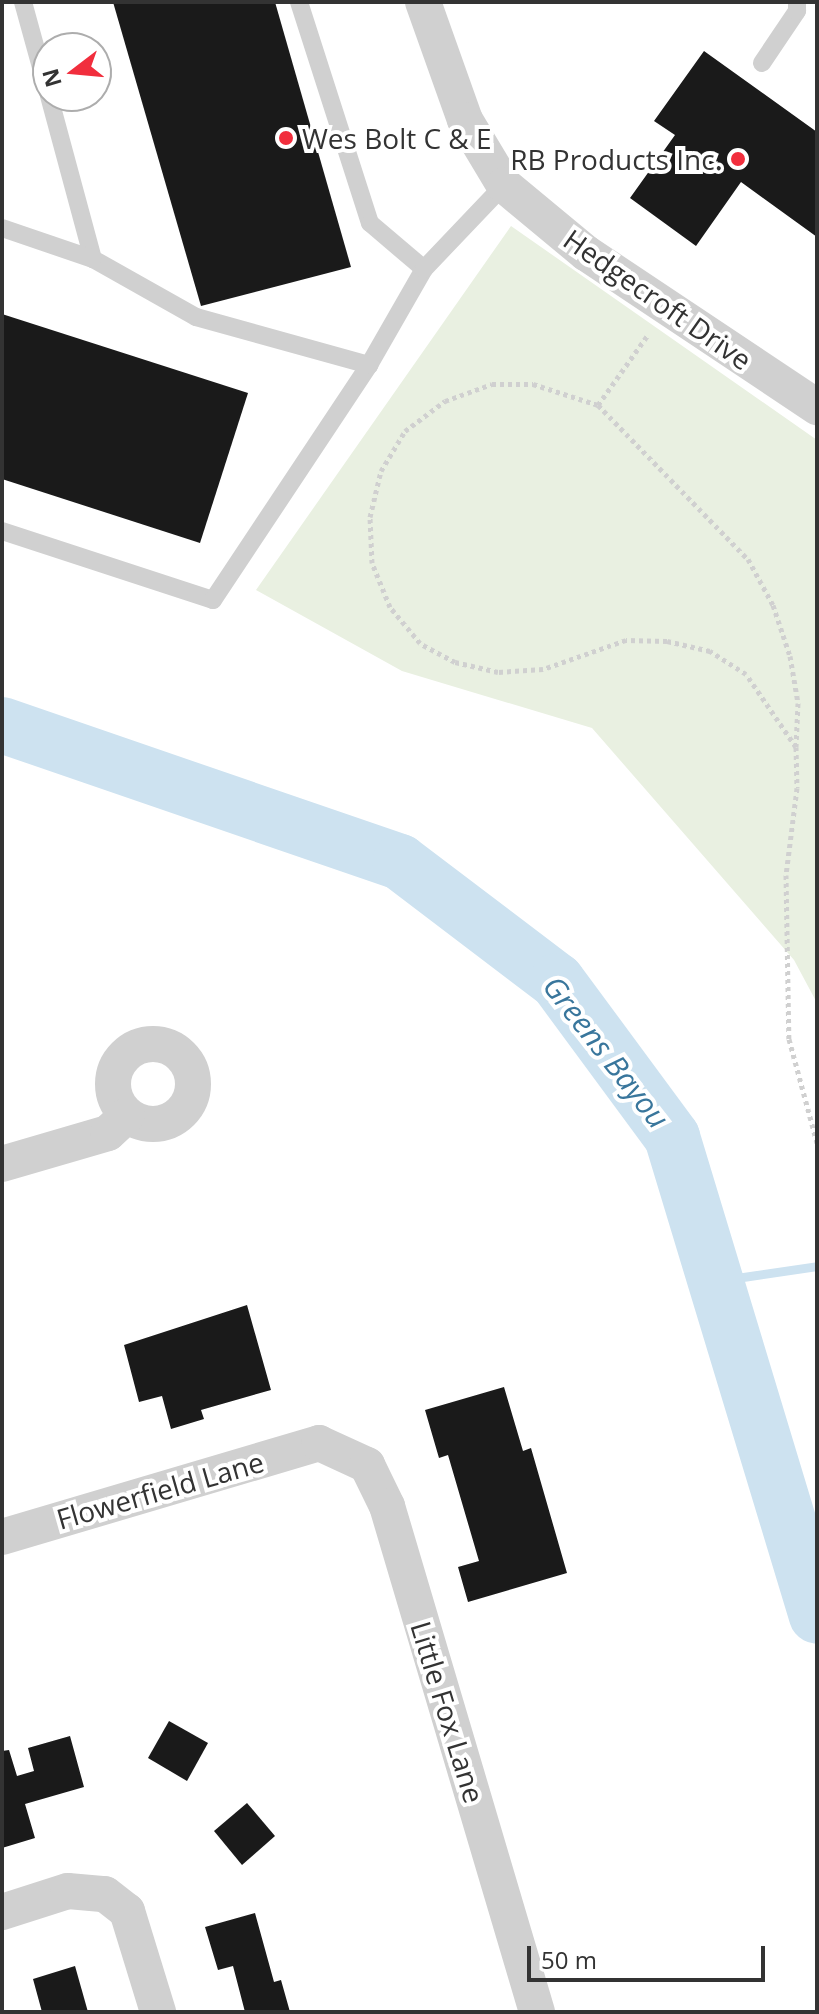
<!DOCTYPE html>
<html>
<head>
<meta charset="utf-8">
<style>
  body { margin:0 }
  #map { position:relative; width:819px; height:2014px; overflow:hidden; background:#fff; font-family:"Open Sans",sans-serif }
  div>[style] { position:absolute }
  .green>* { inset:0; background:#e9f0e1 }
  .stream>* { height:9px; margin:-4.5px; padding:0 4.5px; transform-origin:4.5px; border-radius:4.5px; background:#cde2f0 }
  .river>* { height:56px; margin:-28px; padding:0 28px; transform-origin:28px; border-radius:28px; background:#cde2f0 }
  .building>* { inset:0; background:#1a1a1a }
  .path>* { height:5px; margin-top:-2.5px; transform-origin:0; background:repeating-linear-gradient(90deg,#d0d0d0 0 4px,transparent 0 8px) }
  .lane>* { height:18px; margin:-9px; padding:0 9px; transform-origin:9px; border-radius:9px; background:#d0d0d0 }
  .street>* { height:36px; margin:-18px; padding:0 18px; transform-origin:18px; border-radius:18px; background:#d0d0d0 }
  .street>.ring { margin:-18px; padding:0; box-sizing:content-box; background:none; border:36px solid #d0d0d0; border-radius:50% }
  .dots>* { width:22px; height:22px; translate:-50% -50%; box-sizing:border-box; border:4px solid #fff; border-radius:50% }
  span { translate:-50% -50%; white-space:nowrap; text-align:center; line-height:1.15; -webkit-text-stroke:8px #fff; paint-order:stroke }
  .poi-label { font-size:28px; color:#333 }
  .left { translate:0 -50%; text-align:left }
  .right { translate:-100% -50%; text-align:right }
  .street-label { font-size:28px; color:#333 }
  .water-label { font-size:30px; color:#39769c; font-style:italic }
  .frame { position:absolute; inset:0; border:4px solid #333; pointer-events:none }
  .north { position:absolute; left:32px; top:32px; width:80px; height:80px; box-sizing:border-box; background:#fff; border:2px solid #adadad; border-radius:50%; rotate:254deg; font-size:22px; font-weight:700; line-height:32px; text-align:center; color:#333 }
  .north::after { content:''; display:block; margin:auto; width:28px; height:36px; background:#f12e3d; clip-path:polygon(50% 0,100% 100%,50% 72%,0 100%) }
  .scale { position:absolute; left:527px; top:1946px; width:238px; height:36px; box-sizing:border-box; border:4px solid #333; border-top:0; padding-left:10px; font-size:24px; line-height:28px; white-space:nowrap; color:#333; -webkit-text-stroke:6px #fff; paint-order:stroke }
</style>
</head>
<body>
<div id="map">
  <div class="green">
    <div style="clip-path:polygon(511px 226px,817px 440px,817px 1003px,794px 960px,592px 728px,402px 671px,256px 590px)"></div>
  </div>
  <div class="stream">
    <div style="left:716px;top:1281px;width:102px;rotate:-8.4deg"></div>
  </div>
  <div class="river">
    <div style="left:2px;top:725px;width:421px;rotate:19deg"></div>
    <div style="left:400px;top:862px;width:197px;rotate:37.2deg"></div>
    <div style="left:557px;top:981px;width:194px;rotate:53.6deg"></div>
    <div style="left:672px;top:1137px;width:500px;rotate:73.16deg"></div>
  </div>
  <div class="building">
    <div style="clip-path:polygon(113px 2px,275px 2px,351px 267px,201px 306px)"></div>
    <div style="clip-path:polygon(704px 51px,817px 132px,817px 237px,741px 182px,696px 246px,630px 198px,675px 135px,654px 121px)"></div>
    <div style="clip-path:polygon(2px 314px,248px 393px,200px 543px,2px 479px)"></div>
    <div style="clip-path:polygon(247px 1305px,271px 1390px,201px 1410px,204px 1419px,171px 1429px,162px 1396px,139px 1402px,124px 1345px)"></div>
    <div style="clip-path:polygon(504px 1387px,523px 1451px,531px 1448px,567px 1573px,468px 1602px,458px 1567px,479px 1561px,448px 1455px,439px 1458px,425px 1410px)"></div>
    <div style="clip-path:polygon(169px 1721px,208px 1743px,187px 1781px,148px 1758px)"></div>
    <div style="clip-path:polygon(70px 1736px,84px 1787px,25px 1804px,35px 1838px,2px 1848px,2px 1751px,9px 1750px,17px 1776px,34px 1771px,28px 1748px)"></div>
    <div style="clip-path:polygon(247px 1803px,275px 1836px,242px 1865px,214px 1831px)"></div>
    <div style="clip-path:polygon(255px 1913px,274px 1982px,281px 1980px,290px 2012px,245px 2012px,233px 1966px,218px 1970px,205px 1927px)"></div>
    <div style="clip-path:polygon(75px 1966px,88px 2012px,42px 2012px,33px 1979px)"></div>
  </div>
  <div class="path">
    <div style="left:492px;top:384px;width:41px"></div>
    <div style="left:533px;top:384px;width:68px;rotate:17.9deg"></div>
    <div style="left:598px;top:405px;width:215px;rotate:45.8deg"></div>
    <div style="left:748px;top:559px;width:52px;rotate:61.5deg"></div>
    <div style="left:773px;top:605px;width:54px;rotate:71.6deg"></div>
    <div style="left:790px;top:656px;width:48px;rotate:80.3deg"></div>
    <div style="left:798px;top:703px;width:44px;rotate:92.6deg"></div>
    <div style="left:796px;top:747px;width:88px;rotate:-124.4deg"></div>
    <div style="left:746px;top:674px;width:43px;rotate:-147.4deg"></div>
    <div style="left:710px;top:651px;width:44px;rotate:-166.9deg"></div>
    <div style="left:667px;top:641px;width:41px;rotate:-178.6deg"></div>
    <div style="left:626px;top:640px;width:88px;rotate:160.7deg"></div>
    <div style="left:543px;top:669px;width:45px;rotate:176.2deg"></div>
    <div style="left:498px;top:672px;width:44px;rotate:-166.9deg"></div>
    <div style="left:455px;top:662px;width:40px;rotate:-152deg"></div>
    <div style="left:420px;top:643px;width:47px;rotate:-129.8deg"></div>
    <div style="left:390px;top:607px;width:48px;rotate:-112.2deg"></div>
    <div style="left:372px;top:563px;width:46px;rotate:-92.5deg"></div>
    <div style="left:370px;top:517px;width:47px;rotate:-76.6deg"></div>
    <div style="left:381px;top:471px;width:47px;rotate:-59deg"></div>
    <div style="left:405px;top:431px;width:50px;rotate:-36.9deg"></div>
    <div style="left:445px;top:401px;width:50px;rotate:-19.9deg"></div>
    <div style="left:598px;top:405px;width:85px;rotate:-54.6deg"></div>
    <div style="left:796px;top:747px;width:41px;rotate:88.6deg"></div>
    <div style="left:797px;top:788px;width:88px;rotate:97.2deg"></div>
    <div style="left:786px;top:875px;width:164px;rotate:89deg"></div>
    <div style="left:789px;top:1039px;width:108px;rotate:74.9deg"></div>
  </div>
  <div class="lane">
    <div style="left:23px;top:2px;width:94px;rotate:74.6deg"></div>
    <div style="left:299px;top:2px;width:232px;rotate:72.2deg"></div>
    <div style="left:370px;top:223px;width:71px;rotate:40.4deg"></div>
    <div style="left:762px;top:63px;width:63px;rotate:-56.1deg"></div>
    <div style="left:797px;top:11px;width:9px;rotate:-90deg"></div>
    <div style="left:49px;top:96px;width:169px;rotate:74.9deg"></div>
    <div style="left:93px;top:259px;width:118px;rotate:29.4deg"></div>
    <div style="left:196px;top:317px;width:180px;rotate:15.5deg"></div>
    <div style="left:2px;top:228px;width:96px;rotate:18.8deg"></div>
    <div style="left:2px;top:531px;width:222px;rotate:18.1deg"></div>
    <div style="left:213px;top:600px;width:282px;rotate:-56.4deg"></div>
    <div style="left:369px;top:365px;width:111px;rotate:-60.2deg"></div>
    <div style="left:424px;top:269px;width:116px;rotate:-46.4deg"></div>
  </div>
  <div class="street">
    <div style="left:423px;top:2px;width:125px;rotate:70.4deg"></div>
    <div style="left:465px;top:120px;width:76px;rotate:59deg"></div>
    <div style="left:504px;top:185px;width:107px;rotate:39.7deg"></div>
    <div style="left:586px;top:253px;width:278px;rotate:33.7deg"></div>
    <div class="ring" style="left:113px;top:1044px;width:44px;height:44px"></div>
    <div style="left:2px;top:1164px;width:110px;rotate:-16.3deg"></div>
    <div style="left:108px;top:1133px;width:26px;rotate:-43deg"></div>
    <div style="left:2px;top:1537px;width:331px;rotate:-16.5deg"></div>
    <div style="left:319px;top:1443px;width:53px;rotate:24.6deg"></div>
    <div style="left:367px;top:1465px;width:46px;rotate:64deg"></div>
    <div style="left:387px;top:1506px;width:528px;rotate:73.49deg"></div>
    <div style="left:2px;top:1912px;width:69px;rotate:-17.7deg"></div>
    <div style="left:68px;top:1891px;width:37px;rotate:5deg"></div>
    <div style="left:105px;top:1894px;width:28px;rotate:38deg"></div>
    <div style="left:127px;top:1911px;width:106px;rotate:72.9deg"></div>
  </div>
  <div class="dots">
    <div style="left:286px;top:138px;background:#f12e3d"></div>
    <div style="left:738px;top:159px;background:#f12e3d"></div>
  </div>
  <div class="poi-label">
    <span class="left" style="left:302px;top:138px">Wes Bolt C &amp; E</span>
    <span class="right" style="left:722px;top:159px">RB Products Inc.</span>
  </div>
  <div class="street-label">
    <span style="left:658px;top:299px;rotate:35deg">Hedgecroft Drive</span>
    <span style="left:160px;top:1490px;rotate:-16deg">Flowerfield Lane</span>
    <span style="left:448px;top:1712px;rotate:73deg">Little Fox Lane</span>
  </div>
  <div class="water-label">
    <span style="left:606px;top:1052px;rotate:52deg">Greens Bayou</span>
  </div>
  <div class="frame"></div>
  <div class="north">N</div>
  <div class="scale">50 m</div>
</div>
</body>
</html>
